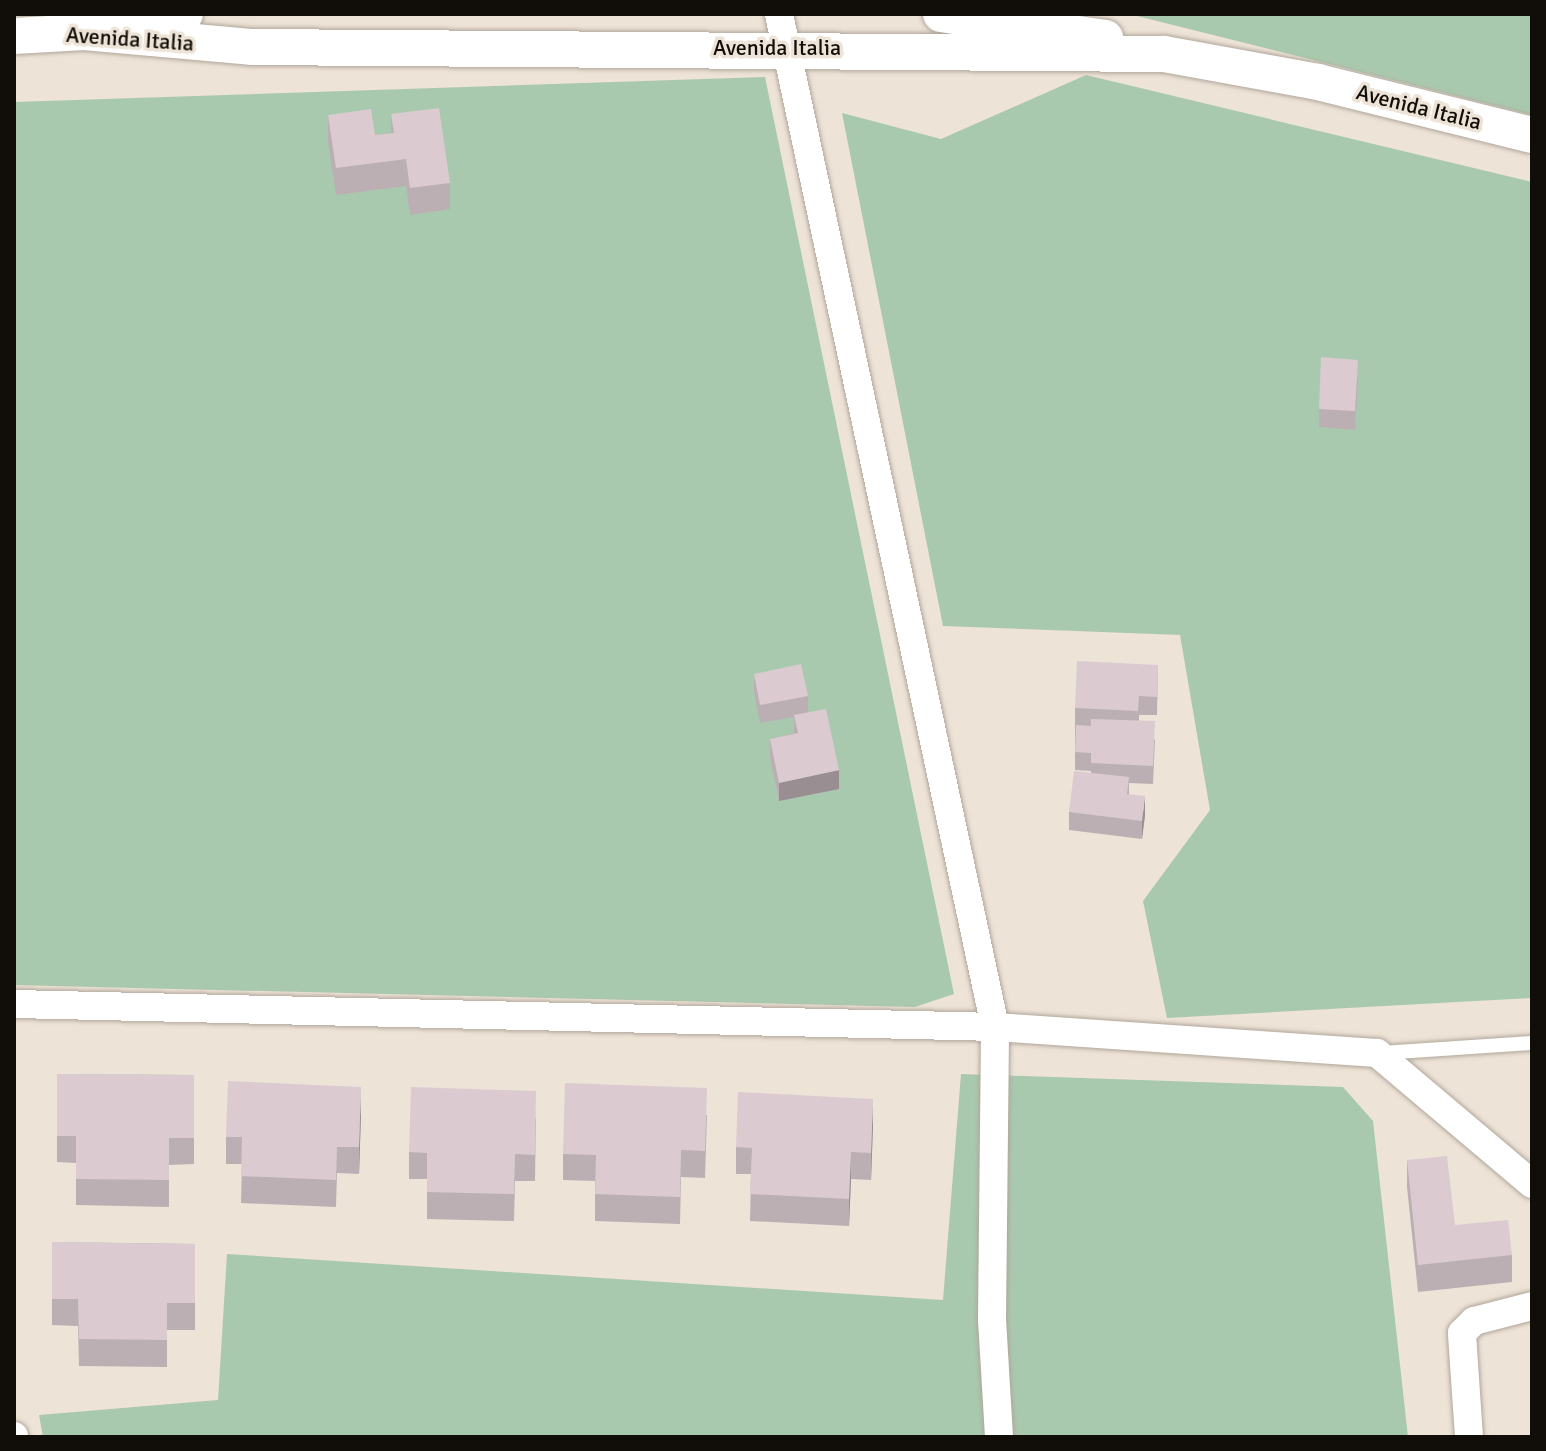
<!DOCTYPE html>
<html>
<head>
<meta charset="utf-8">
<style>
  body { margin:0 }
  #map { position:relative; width:1546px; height:1451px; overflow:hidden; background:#eee3d7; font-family:Signika,sans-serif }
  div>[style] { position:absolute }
  .green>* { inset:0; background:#a9c9ae }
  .roads { filter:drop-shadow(0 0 2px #b0a69a) drop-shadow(0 0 2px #b0a69a) }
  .service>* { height:14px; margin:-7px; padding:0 7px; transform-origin:7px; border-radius:7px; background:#fff }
  .minor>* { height:28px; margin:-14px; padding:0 14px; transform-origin:14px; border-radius:14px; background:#fff }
  .tertiary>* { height:36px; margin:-18px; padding:0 18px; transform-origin:18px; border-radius:18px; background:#fff }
  .wall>* { inset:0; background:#bcafb4 }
  .shaded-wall>* { inset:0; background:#998e92 }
  .building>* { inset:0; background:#dbcbd1 }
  span { translate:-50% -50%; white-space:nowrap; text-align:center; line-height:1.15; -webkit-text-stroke:7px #eee3d7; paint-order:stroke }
  .street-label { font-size:22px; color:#110e09 }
  .frame { position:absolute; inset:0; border:16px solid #110e09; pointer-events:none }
</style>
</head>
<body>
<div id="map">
  <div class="green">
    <div style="clip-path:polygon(1129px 14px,1532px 14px,1532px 115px)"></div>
    <div style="clip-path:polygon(1086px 75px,1532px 182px,1532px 998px,1167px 1018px,1143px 901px,1210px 810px,1180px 635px,943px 626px,842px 113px,941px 139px)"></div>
    <div style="clip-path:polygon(765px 77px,954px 994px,915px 1007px,14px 985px,14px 102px)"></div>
    <div style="clip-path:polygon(961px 1074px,1343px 1087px,1373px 1121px,1408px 1437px,43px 1437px,39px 1415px,218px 1400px,227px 1254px,943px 1300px)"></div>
  </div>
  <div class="roads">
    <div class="service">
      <div style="left:1381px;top:1053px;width:151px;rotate:-3.8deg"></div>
    </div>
    <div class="minor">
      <div style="left:14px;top:1004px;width:981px;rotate:1.34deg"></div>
      <div style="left:995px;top:1027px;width:1036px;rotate:-102.04deg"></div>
      <div style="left:14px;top:1436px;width:1px;rotate:90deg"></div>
      <div style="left:999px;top:1437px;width:117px;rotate:-93.4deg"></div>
      <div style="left:992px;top:1320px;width:293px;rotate:-89.4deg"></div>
      <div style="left:995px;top:1027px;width:383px;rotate:3.9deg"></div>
      <div style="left:1377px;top:1053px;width:203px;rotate:40.2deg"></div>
      <div style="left:1469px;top:1437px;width:104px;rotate:-93.9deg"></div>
      <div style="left:1462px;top:1333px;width:17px;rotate:-45deg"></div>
      <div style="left:1474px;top:1321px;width:60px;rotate:-14.5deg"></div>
    </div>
    <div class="tertiary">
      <div style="left:941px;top:14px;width:166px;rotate:8.3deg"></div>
      <div style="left:120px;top:26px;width:66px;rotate:-10.5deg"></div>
      <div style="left:14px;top:36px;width:70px;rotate:-3.3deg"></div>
      <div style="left:84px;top:32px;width:170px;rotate:5.1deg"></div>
      <div style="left:253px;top:47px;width:911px;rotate:0.44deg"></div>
      <div style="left:1164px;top:54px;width:157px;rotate:10.3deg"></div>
      <div style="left:1318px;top:82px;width:220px;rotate:13.9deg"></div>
    </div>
  </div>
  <div class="wall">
    <div style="clip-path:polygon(391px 114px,450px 183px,450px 209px,410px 215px,406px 186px,336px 195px,328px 142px,328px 115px,375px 135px,391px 133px)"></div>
    <div style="clip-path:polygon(1358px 378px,1355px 430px,1319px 427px,1319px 409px)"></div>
    <div style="clip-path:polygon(1158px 665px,1157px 715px,1139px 715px,1139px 721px,1155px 740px,1153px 784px,1129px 783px,1129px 794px,1145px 815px,1142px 839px,1069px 830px,1069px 812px,1091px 773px,1091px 771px,1075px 770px,1075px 708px)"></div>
    <div style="clip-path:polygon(754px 674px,808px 696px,808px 713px,839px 789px,779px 801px,770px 757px,770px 739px,794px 733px,794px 717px,760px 723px,754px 692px)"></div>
    <div style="clip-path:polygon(57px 1074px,194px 1075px,194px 1164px,169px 1165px,169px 1207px,76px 1205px,76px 1163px,57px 1162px)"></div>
    <div style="clip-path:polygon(361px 1114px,359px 1174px,337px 1173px,336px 1207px,241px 1203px,242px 1164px,226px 1164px,226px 1137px)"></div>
    <div style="clip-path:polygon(707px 1115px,705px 1178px,681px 1177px,680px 1224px,595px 1221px,595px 1181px,563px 1180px,563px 1154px)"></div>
    <div style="clip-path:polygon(536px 1118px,535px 1181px,515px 1181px,514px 1221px,427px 1219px,427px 1179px,409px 1179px,409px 1152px)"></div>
    <div style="clip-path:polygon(873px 1125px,871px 1180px,851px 1179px,849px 1226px,750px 1221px,751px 1174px,736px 1174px,736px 1147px)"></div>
    <div style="clip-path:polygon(1407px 1160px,1455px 1225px,1512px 1255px,1512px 1282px,1418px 1292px,1407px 1187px)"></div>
    <div style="clip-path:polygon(52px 1242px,195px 1244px,195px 1330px,167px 1330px,167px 1367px,79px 1366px,78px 1326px,52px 1325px)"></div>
  </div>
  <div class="shaded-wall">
    <div style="clip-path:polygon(839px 770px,839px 789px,779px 801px,779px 783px)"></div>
    <div style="clip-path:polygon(1145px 796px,1145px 815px,1142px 839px,1142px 821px)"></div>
    <div style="clip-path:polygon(361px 1087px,361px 1114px,359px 1174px,359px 1147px)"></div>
    <div style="clip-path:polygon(873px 1099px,873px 1125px,871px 1180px,871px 1153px)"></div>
    <div style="clip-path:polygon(851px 1152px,851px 1179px,849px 1226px,849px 1199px)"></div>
  </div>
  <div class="building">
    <div style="clip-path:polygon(439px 108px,450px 183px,410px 188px,406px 159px,336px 168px,328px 115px,371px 109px,375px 135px,394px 133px,391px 114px)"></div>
    <div style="clip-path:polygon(1321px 357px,1358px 360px,1355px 411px,1319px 409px)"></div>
    <div style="clip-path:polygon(1077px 661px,1158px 665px,1157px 697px,1139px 696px,1138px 711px,1075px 708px)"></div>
    <div style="clip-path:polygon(801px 664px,808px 696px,760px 705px,754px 674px)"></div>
    <div style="clip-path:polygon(826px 709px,839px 770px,779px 783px,770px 739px,798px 733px,794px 715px)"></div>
    <div style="clip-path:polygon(1091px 719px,1155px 721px,1153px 766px,1091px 763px,1091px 753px,1075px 752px,1076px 725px,1091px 726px)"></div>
    <div style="clip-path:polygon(1074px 771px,1129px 777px,1127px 794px,1145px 796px,1142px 821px,1069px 812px)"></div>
    <div style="clip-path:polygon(57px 1074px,194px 1075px,194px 1138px,169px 1138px,169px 1180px,76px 1179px,76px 1136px,57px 1136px)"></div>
    <div style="clip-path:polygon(228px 1081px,361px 1087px,359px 1147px,337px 1147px,336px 1180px,241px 1176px,242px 1137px,226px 1137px)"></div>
    <div style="clip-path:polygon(565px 1083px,707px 1088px,705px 1151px,681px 1150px,680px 1197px,595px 1194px,596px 1155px,563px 1154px)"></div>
    <div style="clip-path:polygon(411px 1087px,536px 1091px,535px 1155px,515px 1154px,514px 1194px,427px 1192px,427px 1153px,409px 1152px)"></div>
    <div style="clip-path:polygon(738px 1092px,873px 1099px,871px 1153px,851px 1152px,849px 1199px,750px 1194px,752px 1148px,736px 1147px)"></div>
    <div style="clip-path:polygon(1447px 1156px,1455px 1225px,1508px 1220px,1512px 1255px,1418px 1265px,1407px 1160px)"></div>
    <div style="clip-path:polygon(52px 1242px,195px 1244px,195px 1303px,167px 1303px,167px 1340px,79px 1339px,78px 1299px,52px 1299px)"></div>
  </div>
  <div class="street-label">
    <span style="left:130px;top:39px;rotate:4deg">Avenida Italia</span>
    <span style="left:777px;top:48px">Avenida Italia</span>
    <span style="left:1419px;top:107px;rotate:14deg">Avenida Italia</span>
  </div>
  <div class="frame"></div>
</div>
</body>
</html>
